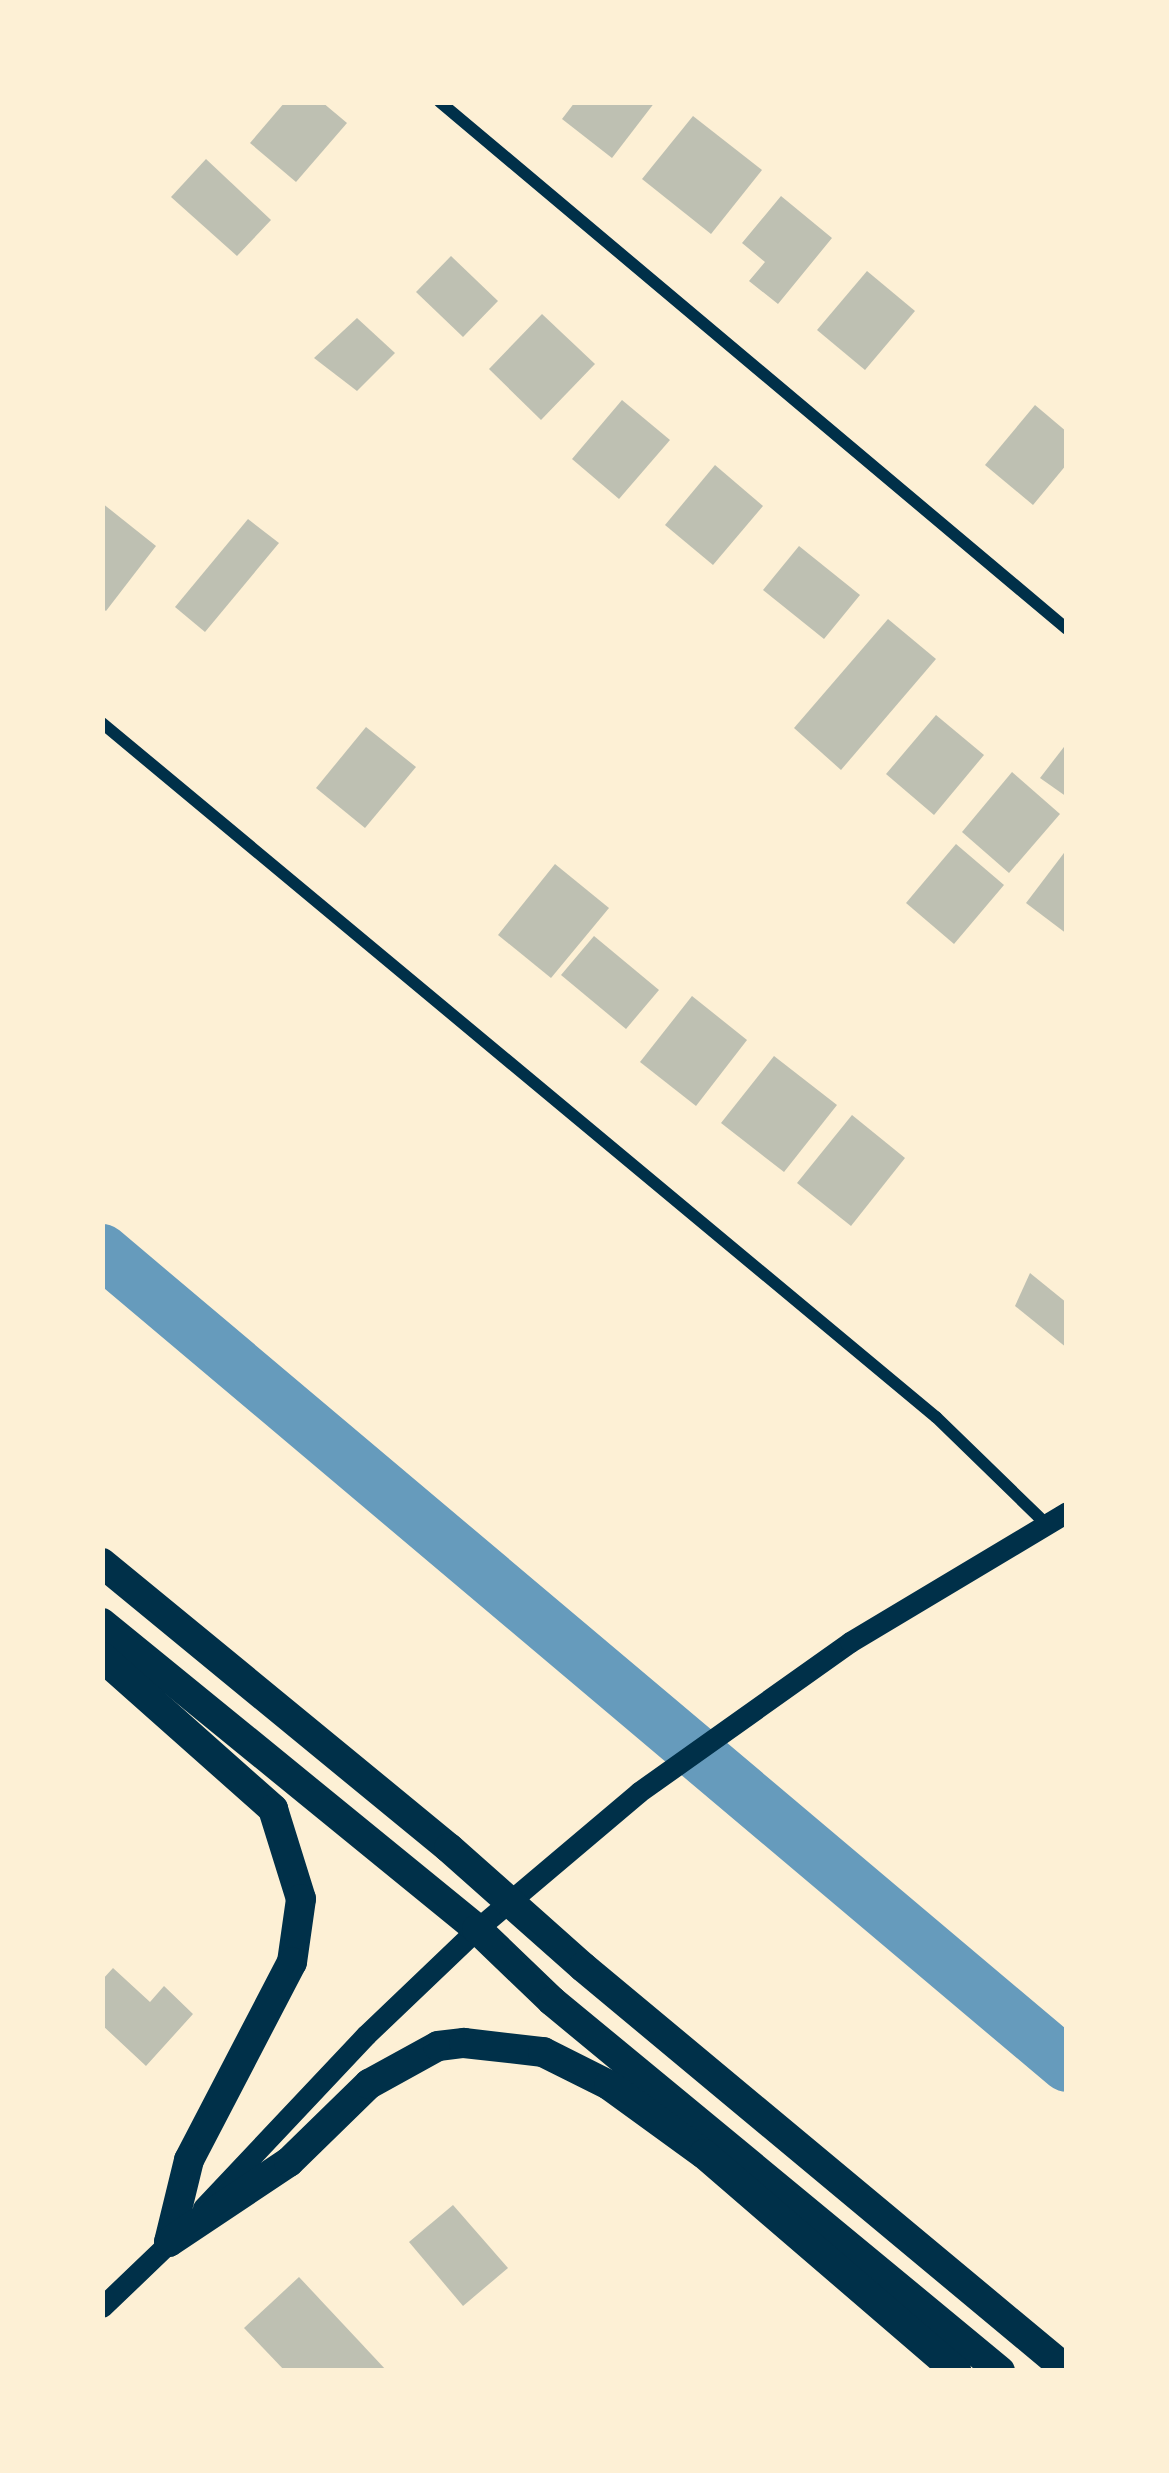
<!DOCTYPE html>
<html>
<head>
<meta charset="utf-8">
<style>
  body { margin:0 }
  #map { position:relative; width:1169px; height:2473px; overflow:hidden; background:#fdf0d5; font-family:Lato,sans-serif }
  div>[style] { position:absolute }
  .canal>* { height:54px; margin:-27px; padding:0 27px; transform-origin:27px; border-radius:27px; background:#669bbc }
  .building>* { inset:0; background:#bec0b2 }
  .minor>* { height:12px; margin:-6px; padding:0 6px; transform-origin:6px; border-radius:6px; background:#003049 }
  .tertiary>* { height:21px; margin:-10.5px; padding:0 10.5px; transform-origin:10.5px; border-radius:10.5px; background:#003049 }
  .primary>* { height:30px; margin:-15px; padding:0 15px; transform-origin:15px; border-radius:15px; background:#003049 }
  span { translate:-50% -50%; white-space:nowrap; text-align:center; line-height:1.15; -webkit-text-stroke:9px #fdf0d5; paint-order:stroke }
  .frame { position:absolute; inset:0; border:105px solid #fdf0d5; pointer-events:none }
</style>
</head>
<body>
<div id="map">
  <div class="canal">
    <div style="left:102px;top:1251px;width:1262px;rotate:40.15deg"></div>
  </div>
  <div class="building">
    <div style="clip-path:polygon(285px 102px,322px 102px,347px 123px,296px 182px,250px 143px)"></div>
    <div style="clip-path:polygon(575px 102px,655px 102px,612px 158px,562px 119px)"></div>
    <div style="clip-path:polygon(693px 116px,762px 170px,711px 234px,642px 179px)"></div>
    <div style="clip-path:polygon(206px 159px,271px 220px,237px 256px,171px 197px)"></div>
    <div style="clip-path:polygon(781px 196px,832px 238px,778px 304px,749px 281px,765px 262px,742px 243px)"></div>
    <div style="clip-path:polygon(451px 256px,498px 301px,463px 337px,416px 292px)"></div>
    <div style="clip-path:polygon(867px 271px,915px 311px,865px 370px,817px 330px)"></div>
    <div style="clip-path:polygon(542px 314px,595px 364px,541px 420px,489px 369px)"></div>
    <div style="clip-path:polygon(357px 318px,395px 353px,357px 391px,314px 358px)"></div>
    <div style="clip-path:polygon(622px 400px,670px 440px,619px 499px,572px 459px)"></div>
    <div style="clip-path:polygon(1035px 405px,1067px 432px,1067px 464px,1033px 505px,985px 465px)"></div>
    <div style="clip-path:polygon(715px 465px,763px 506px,713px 565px,665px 525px)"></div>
    <div style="clip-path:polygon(102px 503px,156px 546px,106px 611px,102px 608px)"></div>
    <div style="clip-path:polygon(248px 519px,279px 543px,205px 632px,175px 607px)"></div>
    <div style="clip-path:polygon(799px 546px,860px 595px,824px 639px,763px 590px)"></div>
    <div style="clip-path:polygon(888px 619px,936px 659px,841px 770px,794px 728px)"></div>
    <div style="clip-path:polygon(936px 715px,984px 755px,934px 815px,886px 774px)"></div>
    <div style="clip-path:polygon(366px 727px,416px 767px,365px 828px,316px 788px)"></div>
    <div style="clip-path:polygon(1067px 743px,1067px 797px,1040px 778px)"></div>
    <div style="clip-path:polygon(1012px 772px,1060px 814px,1009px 873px,962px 832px)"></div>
    <div style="clip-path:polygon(956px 844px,1004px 885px,954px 944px,906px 903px)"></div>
    <div style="clip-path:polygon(1067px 849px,1067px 934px,1026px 903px)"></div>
    <div style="clip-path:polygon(555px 864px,609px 908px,551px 978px,498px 935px)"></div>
    <div style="clip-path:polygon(594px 936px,659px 990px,626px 1029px,561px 975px)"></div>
    <div style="clip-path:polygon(692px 996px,747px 1040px,696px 1106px,640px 1062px)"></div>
    <div style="clip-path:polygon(774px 1056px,837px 1105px,784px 1172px,721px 1123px)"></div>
    <div style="clip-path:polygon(852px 1115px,905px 1158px,851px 1226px,797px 1183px)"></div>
    <div style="clip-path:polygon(1030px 1273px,1067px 1303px,1067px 1348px,1015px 1306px)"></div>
    <div style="clip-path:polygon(113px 1968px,150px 2002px,164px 1986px,193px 2014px,146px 2066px,102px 2025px,102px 1980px)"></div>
    <div style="clip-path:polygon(453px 2205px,508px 2268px,463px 2306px,409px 2242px)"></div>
    <div style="clip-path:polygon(299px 2277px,387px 2371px,285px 2371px,244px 2328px)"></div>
  </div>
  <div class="minor">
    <div style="left:440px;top:102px;width:819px;rotate:40.05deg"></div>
    <div style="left:102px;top:723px;width:1085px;rotate:39.77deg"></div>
    <div style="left:936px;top:1417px;width:153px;rotate:44.2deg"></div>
  </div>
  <div class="tertiary">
    <div style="left:203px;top:2208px;width:238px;rotate:-46.7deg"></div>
    <div style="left:366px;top:2035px;width:153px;rotate:-43.7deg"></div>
    <div style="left:477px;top:1929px;width:212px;rotate:-40.2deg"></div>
    <div style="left:639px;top:1792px;width:259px;rotate:-35.4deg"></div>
    <div style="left:850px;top:1642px;width:253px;rotate:-30.9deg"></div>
    <div style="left:102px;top:2307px;width:104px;rotate:-43.8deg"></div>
  </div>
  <div class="primary">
    <div style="left:102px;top:1563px;width:449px;rotate:39.4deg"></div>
    <div style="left:449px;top:1848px;width:179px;rotate:41.6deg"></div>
    <div style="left:583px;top:1967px;width:630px;rotate:39.78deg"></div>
    <div style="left:102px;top:1623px;width:484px;rotate:39.2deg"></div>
    <div style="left:477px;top:1929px;width:104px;rotate:43.8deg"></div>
    <div style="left:552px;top:2001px;width:581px;rotate:39.55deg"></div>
    <div style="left:102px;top:1657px;width:229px;rotate:41.6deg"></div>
    <div style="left:273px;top:1809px;width:94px;rotate:72.7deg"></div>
    <div style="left:301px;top:1899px;width:64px;rotate:98.1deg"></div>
    <div style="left:292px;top:1962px;width:223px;rotate:117.5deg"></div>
    <div style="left:189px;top:2160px;width:84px;rotate:103.7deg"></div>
    <div style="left:169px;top:2242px;width:144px;rotate:-33.7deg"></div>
    <div style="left:289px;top:2162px;width:112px;rotate:-44.3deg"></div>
    <div style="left:369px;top:2084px;width:79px;rotate:-28.8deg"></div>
    <div style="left:438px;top:2046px;width:26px;rotate:-7deg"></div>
    <div style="left:464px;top:2043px;width:80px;rotate:6.5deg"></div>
    <div style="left:543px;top:2052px;width:74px;rotate:26.6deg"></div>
    <div style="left:609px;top:2085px;width:117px;rotate:36deg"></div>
    <div style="left:704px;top:2154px;width:333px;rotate:40.7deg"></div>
  </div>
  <div class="frame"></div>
</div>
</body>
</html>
